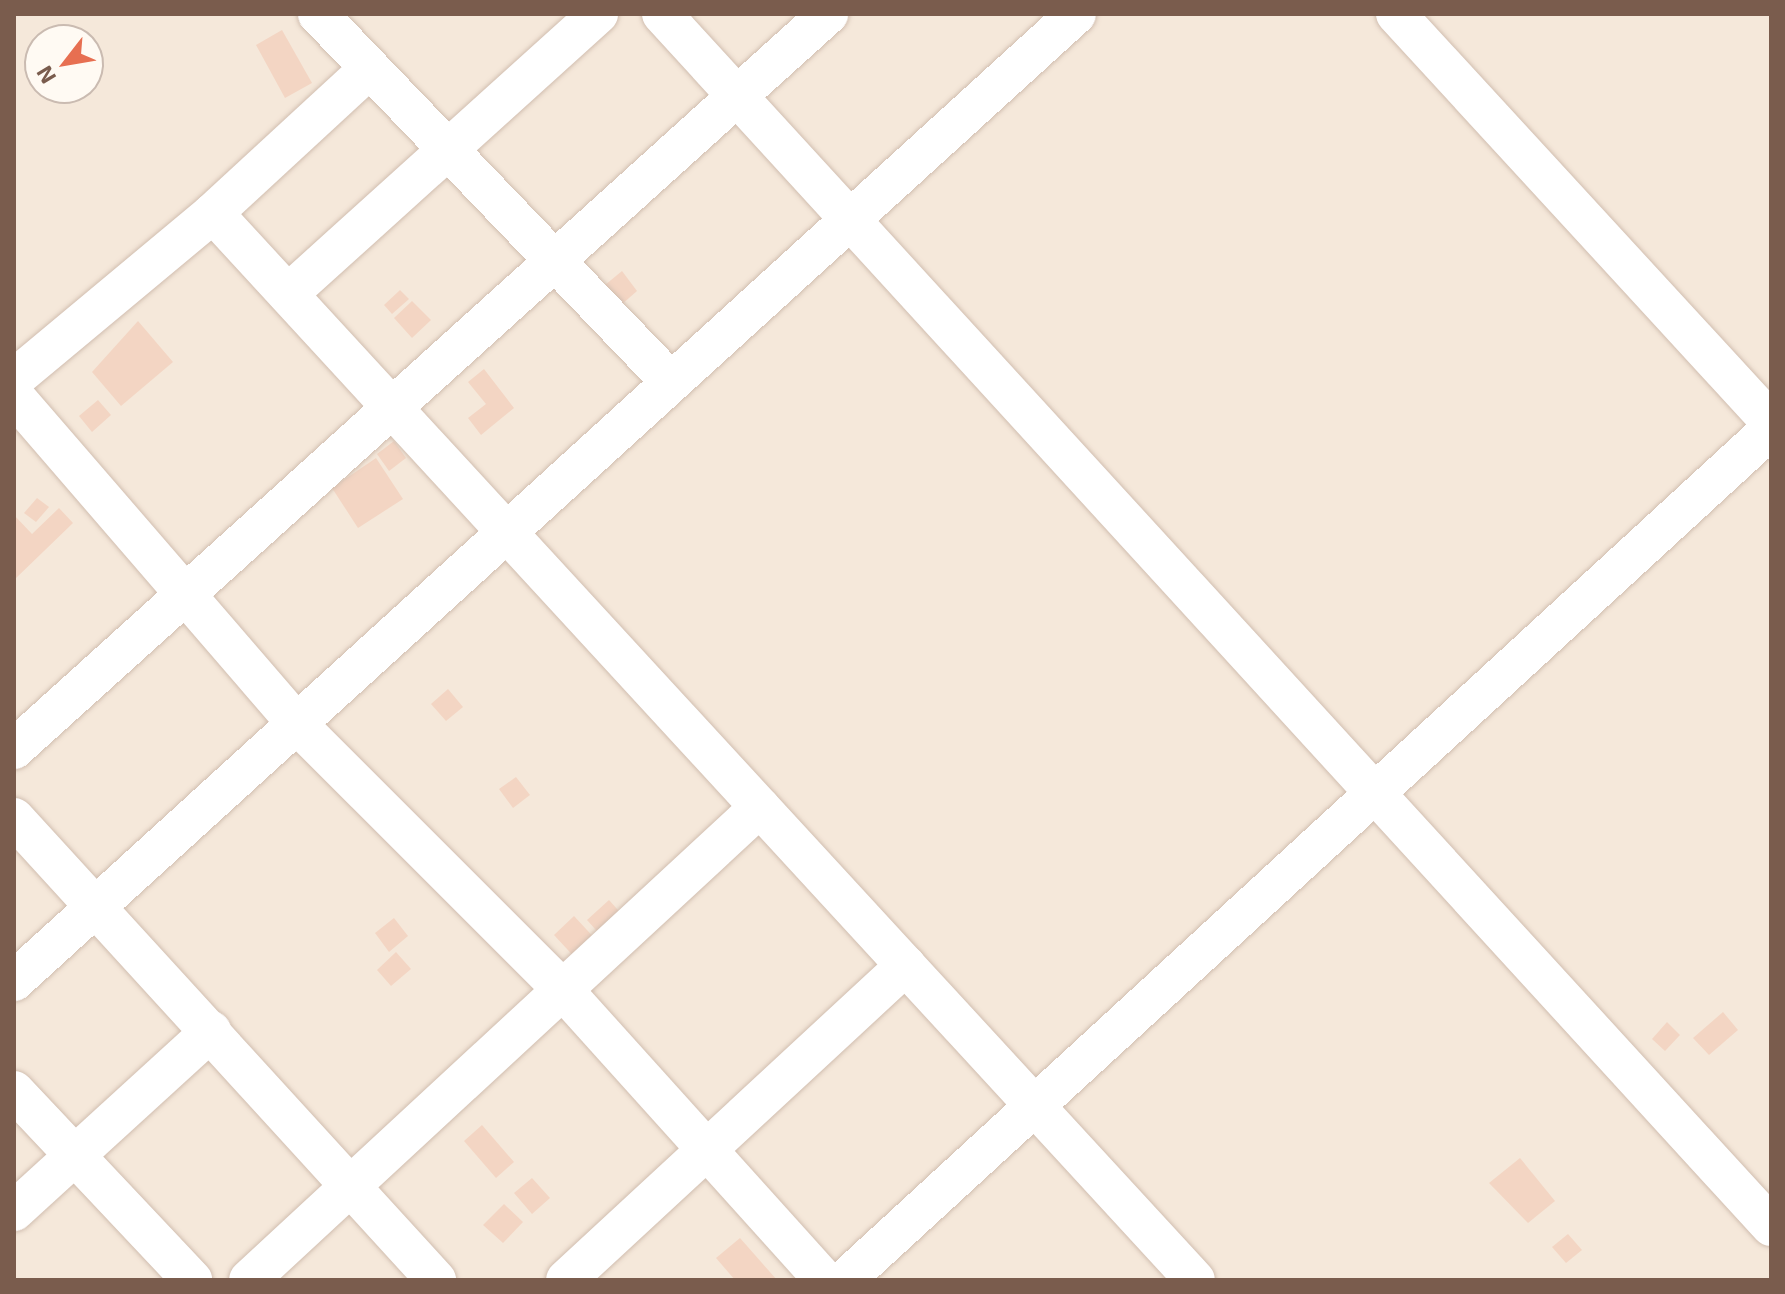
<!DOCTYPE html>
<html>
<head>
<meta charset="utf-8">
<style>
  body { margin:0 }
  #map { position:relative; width:1785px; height:1294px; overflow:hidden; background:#fdf6ec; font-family:"Exo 2",sans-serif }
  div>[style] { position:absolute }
  .residential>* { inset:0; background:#f5e8da }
  .building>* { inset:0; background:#f3d5c3 }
  .roads { filter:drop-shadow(0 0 2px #d1beb0) drop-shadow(0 0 2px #d1beb0) }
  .street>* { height:40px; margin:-20px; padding:0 20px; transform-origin:20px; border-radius:20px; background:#fff }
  span { translate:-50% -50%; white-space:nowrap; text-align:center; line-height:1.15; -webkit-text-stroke:8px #fffaf3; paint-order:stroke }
  .frame { position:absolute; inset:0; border:16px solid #7a5c4d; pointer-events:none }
  .north { position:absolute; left:24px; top:24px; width:80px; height:80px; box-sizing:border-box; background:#fffaf3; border:2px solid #cabbb1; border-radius:50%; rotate:239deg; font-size:22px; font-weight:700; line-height:32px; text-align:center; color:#7a5c4d }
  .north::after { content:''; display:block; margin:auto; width:28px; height:36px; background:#e76f51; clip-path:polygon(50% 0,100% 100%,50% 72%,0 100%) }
</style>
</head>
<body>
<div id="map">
  <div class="residential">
    <div style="clip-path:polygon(evenodd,14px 14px,1771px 14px,1771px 1280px,14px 1280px,14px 14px,40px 40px,88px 40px,88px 88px,40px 88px,40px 40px)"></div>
  </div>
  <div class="building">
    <div style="clip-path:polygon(282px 30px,312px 83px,285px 98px,256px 45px)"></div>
    <div style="clip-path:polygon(622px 271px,637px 291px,621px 305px,605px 285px)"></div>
    <div style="clip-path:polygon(400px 290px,409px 299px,392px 314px,384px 305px)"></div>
    <div style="clip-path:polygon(412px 301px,431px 320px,412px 338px,394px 318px)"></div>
    <div style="clip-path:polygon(138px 321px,173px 362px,121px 406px,92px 372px)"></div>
    <div style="clip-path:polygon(484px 369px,514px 408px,481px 435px,468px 418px,486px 404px,468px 382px)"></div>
    <div style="clip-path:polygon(98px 400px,111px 415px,92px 432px,79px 416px)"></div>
    <div style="clip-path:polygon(394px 441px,406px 458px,389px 471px,377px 454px)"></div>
    <div style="clip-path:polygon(376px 458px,403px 499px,358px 528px,332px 488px)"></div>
    <div style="clip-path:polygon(37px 498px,49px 507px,36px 522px,24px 513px)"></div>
    <div style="clip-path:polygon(59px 508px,73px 523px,14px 580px,14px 515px,32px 534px)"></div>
    <div style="clip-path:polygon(448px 689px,463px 707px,446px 721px,431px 704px)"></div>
    <div style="clip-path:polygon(516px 777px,530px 795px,513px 808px,499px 789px)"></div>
    <div style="clip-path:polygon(609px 900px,626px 919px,604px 939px,587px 920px)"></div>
    <div style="clip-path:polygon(574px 916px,599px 943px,579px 962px,554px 935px)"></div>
    <div style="clip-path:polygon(394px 918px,408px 936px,389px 952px,375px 933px)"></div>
    <div style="clip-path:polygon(396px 952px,411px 969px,391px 986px,377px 970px)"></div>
    <div style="clip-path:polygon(1723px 1012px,1738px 1030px,1709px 1055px,1693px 1038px)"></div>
    <div style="clip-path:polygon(1667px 1022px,1680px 1035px,1665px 1051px,1652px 1039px)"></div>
    <div style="clip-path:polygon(482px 1125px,514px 1162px,496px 1178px,464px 1141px)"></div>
    <div style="clip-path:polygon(1520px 1158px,1555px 1201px,1528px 1223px,1489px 1183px)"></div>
    <div style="clip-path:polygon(532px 1178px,550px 1198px,532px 1214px,514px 1193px)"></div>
    <div style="clip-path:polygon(504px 1204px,523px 1222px,503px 1243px,483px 1225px)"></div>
    <div style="clip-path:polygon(1568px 1234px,1582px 1250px,1566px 1263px,1552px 1247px)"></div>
    <div style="clip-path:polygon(740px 1238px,777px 1280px,735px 1280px,716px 1258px)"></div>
  </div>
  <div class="roads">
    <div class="street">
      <div style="left:318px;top:14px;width:510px;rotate:46.19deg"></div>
      <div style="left:662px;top:14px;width:1643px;rotate:47.54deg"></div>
      <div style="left:1396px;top:14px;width:554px;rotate:47.41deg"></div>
      <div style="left:213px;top:213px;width:1450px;rotate:47.38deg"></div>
      <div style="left:288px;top:294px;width:418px;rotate:-42.1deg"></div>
      <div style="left:14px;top:379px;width:259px;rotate:-39.8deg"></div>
      <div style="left:213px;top:213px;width:212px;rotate:-42.7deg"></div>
      <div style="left:14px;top:396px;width:430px;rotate:49.2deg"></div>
      <div style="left:295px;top:722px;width:379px;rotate:45deg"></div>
      <div style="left:563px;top:990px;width:390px;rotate:48deg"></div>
      <div style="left:14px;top:749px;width:1097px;rotate:-42.08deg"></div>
      <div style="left:14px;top:818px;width:626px;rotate:47.59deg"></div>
      <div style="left:14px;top:981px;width:1436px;rotate:-42.32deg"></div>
      <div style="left:14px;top:1091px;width:260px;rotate:46.7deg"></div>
      <div style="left:14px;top:1211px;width:267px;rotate:-42.4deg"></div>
      <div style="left:249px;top:1280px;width:696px;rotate:-42.79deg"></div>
      <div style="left:566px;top:1280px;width:463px;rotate:-42.8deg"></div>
      <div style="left:845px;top:1280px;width:1258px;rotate:-42.58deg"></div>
    </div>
  </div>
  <div class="frame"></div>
  <div class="north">N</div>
</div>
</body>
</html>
